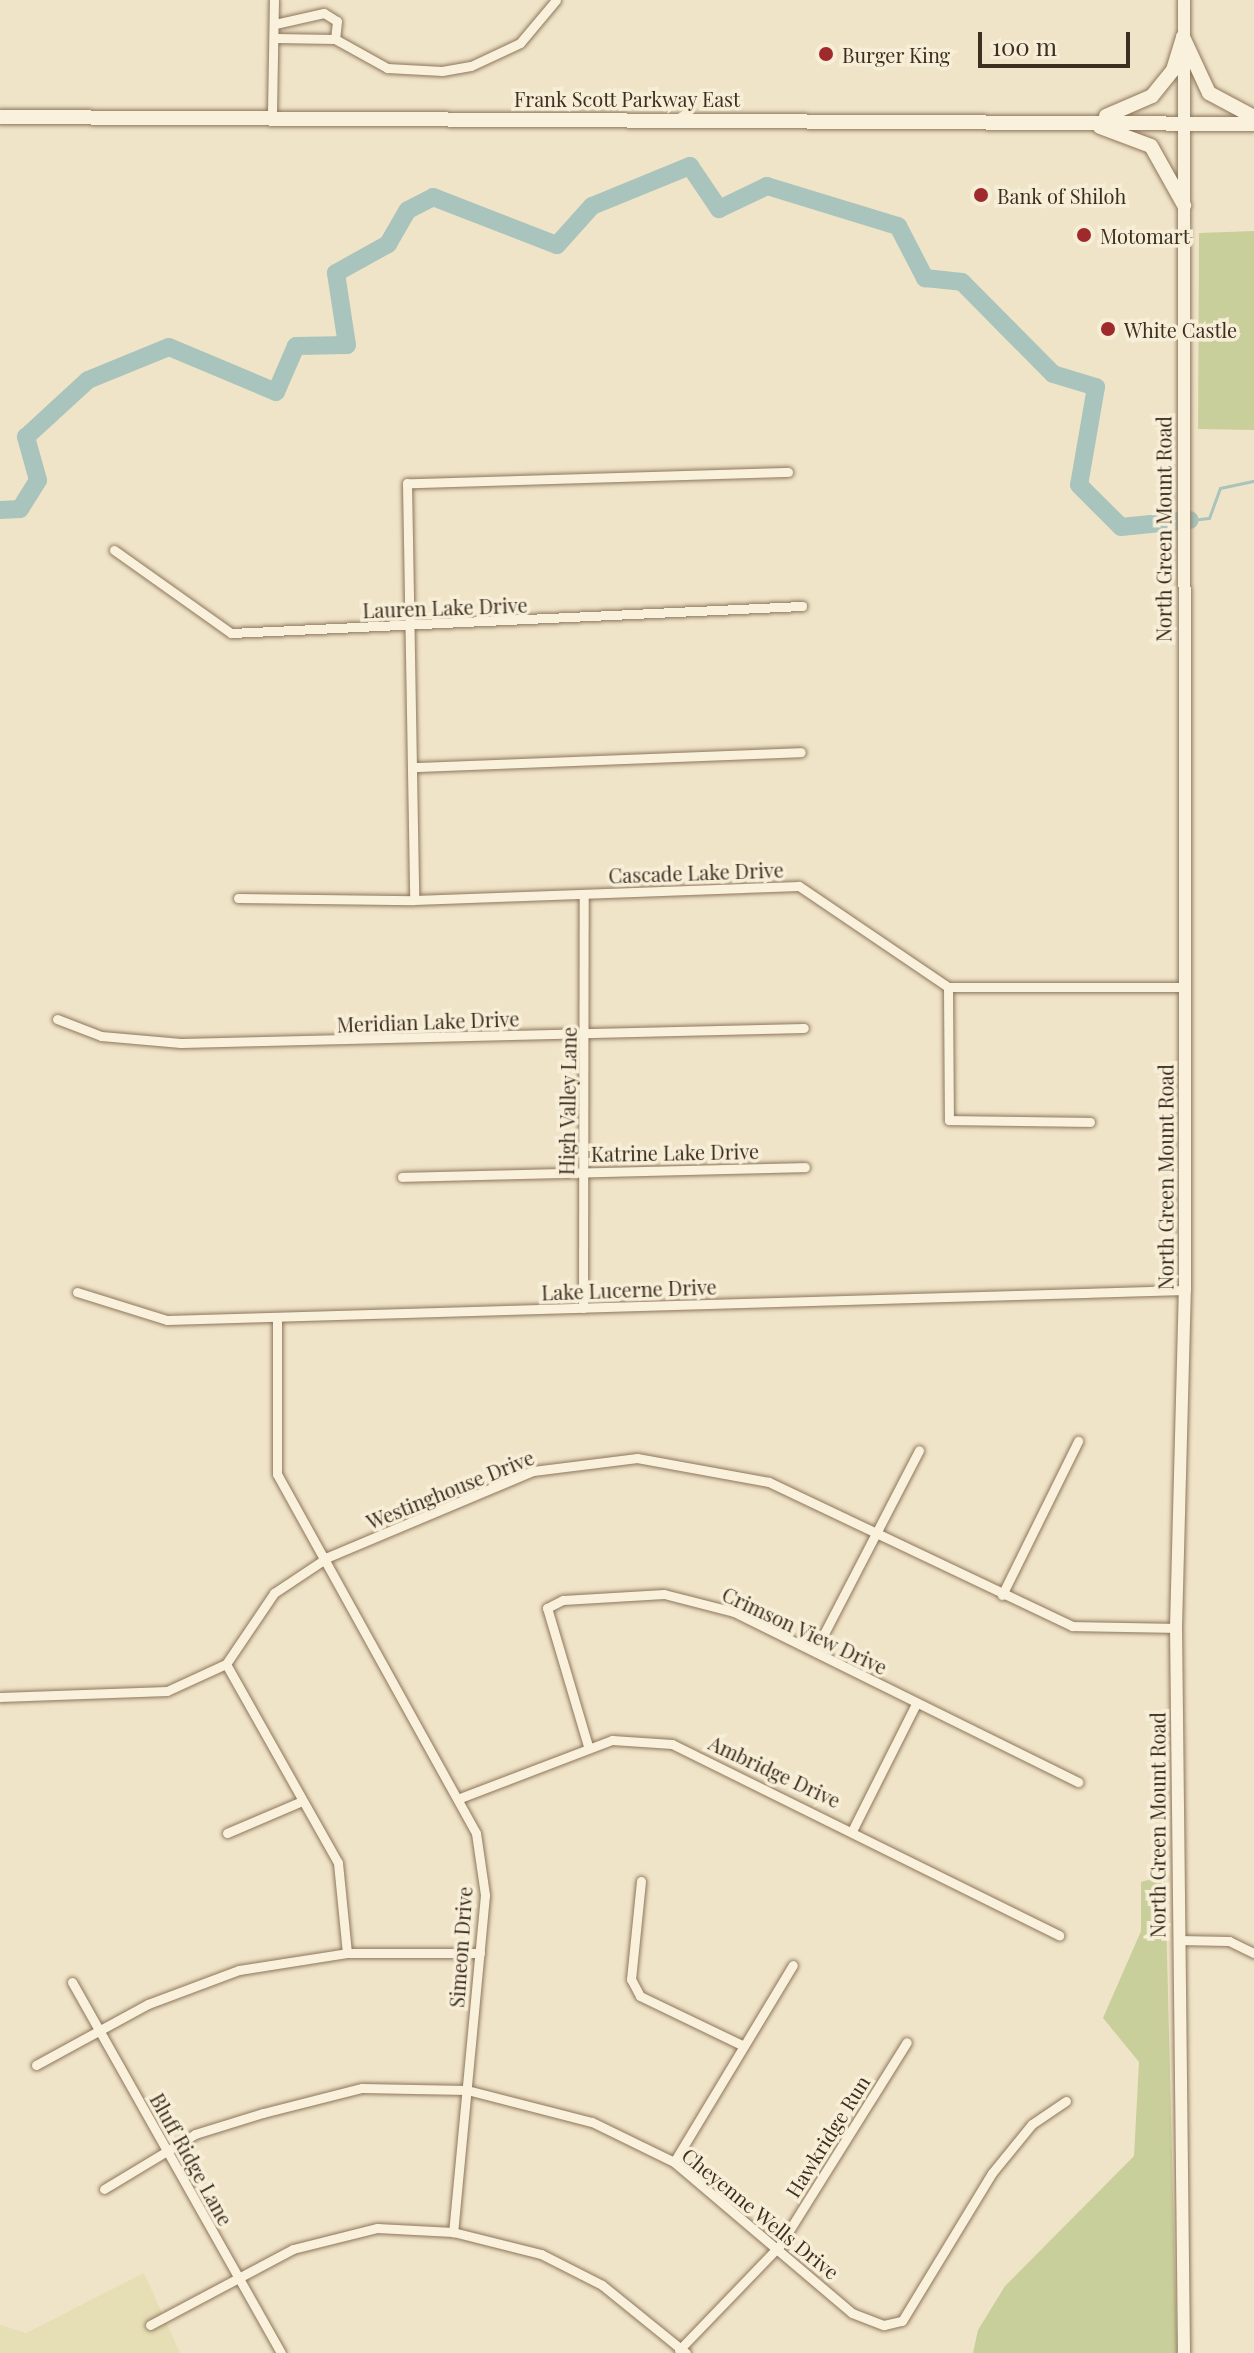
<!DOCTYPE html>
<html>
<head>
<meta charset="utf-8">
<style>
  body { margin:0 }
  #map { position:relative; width:1254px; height:2353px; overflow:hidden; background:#f0e4c8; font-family:"Playfair Display",serif }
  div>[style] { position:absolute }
  .farmland>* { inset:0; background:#e6deb5 }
  .green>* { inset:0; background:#c9cf9b }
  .stream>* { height:3px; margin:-1.5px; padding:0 1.5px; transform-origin:1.5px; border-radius:1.5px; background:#a9c4bc }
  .river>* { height:18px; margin:-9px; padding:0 9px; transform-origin:9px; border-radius:9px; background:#a9c4bc }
  .roads { filter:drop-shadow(0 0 2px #8d765c) drop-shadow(0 0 2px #8d765c) }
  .minor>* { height:9px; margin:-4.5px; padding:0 4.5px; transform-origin:4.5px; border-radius:4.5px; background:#faf1dc }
  .tertiary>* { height:12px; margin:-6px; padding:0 6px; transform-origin:6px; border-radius:6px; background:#faf1dc }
  .secondary>* { height:14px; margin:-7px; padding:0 7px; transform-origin:7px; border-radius:7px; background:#faf1dc }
  .dots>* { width:22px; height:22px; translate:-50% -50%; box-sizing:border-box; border:4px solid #f7eed8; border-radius:50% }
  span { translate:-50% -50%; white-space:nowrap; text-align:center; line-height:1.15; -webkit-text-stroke:7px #f7eed8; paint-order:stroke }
  .poi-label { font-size:20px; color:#3d2e20 }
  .left { translate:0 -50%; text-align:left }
  .street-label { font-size:20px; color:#3d2e20 }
  .scale { position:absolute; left:978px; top:32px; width:152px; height:36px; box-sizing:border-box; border:4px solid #3d2e20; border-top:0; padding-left:10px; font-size:24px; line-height:28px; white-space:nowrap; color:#3d2e20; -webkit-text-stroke:6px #f7eed8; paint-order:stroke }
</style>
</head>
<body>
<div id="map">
  <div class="farmland">
    <div style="clip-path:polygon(144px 2273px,180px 2353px,0 2353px,0 2325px,26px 2333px)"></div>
  </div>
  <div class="green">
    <div style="clip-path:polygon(1254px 231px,1254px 430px,1198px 429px,1199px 233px)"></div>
    <div style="clip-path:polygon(1165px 1875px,1177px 2353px,973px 2353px,978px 2330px,1005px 2286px,1134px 2156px,1139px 2062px,1103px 2018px,1141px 1931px,1141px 1882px)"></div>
  </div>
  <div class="stream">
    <div style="left:1190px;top:520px;width:19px;rotate:-6deg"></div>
    <div style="left:1209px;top:518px;width:32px;rotate:-70deg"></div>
    <div style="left:1220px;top:488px;width:35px;rotate:-12deg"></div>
  </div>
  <div class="river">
    <div style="left:0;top:510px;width:20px;rotate:-3deg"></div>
    <div style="left:20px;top:509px;width:34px;rotate:-58deg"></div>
    <div style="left:38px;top:480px;width:45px;rotate:-105.6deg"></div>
    <div style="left:26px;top:437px;width:84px;rotate:-42.6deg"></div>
    <div style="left:88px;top:380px;width:87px;rotate:-22.2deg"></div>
    <div style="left:169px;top:347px;width:116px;rotate:22.8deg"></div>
    <div style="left:276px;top:392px;width:50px;rotate:-66.5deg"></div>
    <div style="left:296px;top:346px;width:51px;rotate:-1.1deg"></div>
    <div style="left:347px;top:345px;width:73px;rotate:-98.7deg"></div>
    <div style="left:336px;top:273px;width:60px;rotate:-29.1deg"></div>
    <div style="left:388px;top:244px;width:39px;rotate:-60deg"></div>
    <div style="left:408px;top:210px;width:28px;rotate:-27deg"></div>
    <div style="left:433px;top:197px;width:133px;rotate:21.2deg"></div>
    <div style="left:557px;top:245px;width:52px;rotate:-48.1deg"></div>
    <div style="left:592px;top:206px;width:106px;rotate:-22.2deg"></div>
    <div style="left:690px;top:166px;width:52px;rotate:56deg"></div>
    <div style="left:719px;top:209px;width:53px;rotate:-25.6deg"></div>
    <div style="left:767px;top:186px;width:137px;rotate:17deg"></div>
    <div style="left:898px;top:226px;width:59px;rotate:62.6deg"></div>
    <div style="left:925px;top:278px;width:37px;rotate:6deg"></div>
    <div style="left:962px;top:282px;width:129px;rotate:45.3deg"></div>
    <div style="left:1053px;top:374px;width:45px;rotate:16.8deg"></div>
    <div style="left:1096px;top:387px;width:99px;rotate:99.8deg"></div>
    <div style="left:1079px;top:485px;width:59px;rotate:45deg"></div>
    <div style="left:1121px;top:527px;width:69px;rotate:-5.8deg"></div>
  </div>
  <div class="roads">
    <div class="minor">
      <div style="left:275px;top:24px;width:50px;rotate:-12.7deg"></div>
      <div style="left:324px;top:13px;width:15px;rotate:32deg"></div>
      <div style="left:337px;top:21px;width:18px;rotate:96deg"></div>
      <div style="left:275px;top:38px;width:60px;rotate:1deg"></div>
      <div style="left:335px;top:39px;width:60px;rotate:29.1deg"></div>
      <div style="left:387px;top:68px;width:55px;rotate:3.1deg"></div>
      <div style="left:442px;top:71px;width:29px;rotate:-10deg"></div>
      <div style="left:471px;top:66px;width:54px;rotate:-25.1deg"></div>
      <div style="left:520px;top:43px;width:56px;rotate:-50.1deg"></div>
      <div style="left:272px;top:113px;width:113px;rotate:-89deg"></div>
      <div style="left:788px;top:472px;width:381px;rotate:178.3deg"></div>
      <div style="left:407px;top:483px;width:417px;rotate:89deg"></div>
      <div style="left:414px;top:900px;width:385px;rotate:-2.1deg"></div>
      <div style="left:799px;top:886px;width:180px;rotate:34.1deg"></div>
      <div style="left:948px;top:987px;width:236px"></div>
      <div style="left:114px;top:550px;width:143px;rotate:35.4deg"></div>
      <div style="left:231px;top:633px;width:572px;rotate:-2.71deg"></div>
      <div style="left:416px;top:767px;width:385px;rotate:-2.2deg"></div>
      <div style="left:238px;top:898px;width:176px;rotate:0.7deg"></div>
      <div style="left:948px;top:987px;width:133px;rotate:89.6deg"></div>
      <div style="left:949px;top:1120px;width:141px;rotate:0.8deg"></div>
      <div style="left:57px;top:1019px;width:47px;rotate:21.1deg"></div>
      <div style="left:101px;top:1036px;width:80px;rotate:5deg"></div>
      <div style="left:181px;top:1043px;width:623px;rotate:-1.38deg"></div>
      <div style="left:402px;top:1177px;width:403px;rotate:-1.4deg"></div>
      <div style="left:77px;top:1292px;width:94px;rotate:17.3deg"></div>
      <div style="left:167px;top:1320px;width:1018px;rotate:-1.69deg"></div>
      <div style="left:583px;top:1308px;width:413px;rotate:-89.9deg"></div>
      <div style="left:277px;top:1318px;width:156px;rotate:90deg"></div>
      <div style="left:277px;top:1474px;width:410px;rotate:61deg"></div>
      <div style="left:476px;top:1833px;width:63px;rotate:81.7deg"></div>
      <div style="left:485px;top:1895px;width:339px;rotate:95.4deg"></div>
      <div style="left:1002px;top:1595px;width:172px;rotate:-63.7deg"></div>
      <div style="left:815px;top:1651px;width:226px;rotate:-62.6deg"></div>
      <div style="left:226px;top:1664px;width:228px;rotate:60.6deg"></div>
      <div style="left:338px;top:1863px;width:90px;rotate:84.3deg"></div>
      <div style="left:0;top:1697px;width:167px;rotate:-2.1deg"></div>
      <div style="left:167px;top:1691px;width:65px;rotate:-24.6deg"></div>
      <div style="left:226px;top:1664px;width:86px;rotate:-55.9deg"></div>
      <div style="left:274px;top:1593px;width:65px;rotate:-33.7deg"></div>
      <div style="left:328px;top:1557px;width:222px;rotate:-22.8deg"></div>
      <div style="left:533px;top:1471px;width:105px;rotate:-7.1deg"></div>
      <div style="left:637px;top:1458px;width:134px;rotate:10.3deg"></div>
      <div style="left:769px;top:1482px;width:335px;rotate:25.4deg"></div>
      <div style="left:1072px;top:1626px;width:104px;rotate:1.1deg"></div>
      <div style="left:588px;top:1746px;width:144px;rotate:-106.5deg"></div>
      <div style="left:547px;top:1608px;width:18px;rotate:-27deg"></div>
      <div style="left:563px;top:1600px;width:101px;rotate:-3.4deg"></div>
      <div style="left:664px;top:1594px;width:72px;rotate:14.4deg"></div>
      <div style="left:734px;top:1612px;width:384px;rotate:26.3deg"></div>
      <div style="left:460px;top:1798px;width:163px;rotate:-20.9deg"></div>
      <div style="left:612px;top:1740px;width:60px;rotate:3.8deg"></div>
      <div style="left:672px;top:1744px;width:432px;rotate:26.3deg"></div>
      <div style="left:853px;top:1829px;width:140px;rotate:-63.3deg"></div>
      <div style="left:227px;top:1833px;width:82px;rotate:-23.1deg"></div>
      <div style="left:641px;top:1881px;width:99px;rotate:95.8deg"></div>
      <div style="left:631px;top:1979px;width:19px;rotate:62deg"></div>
      <div style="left:640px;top:1996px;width:115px;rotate:25.7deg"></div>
      <div style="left:1178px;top:1940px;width:51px;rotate:1.1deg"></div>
      <div style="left:1229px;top:1941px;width:28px;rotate:26deg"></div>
      <div style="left:72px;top:1982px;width:426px;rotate:60.6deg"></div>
      <div style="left:36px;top:2065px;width:128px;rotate:-28.6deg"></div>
      <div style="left:148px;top:2004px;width:97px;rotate:-20.5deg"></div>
      <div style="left:239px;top:1970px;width:109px;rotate:-8.9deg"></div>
      <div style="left:347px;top:1953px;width:133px"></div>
      <div style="left:674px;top:2162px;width:230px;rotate:-58.9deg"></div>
      <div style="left:104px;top:2189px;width:106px;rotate:-31.1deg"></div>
      <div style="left:195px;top:2134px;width:71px;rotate:-17.2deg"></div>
      <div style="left:263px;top:2113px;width:102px;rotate:-14.2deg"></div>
      <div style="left:362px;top:2088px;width:105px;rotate:1.1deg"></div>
      <div style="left:467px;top:2090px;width:129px;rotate:14.4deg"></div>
      <div style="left:592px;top:2122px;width:91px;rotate:26deg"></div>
      <div style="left:674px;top:2162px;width:233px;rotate:40.3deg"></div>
      <div style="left:852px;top:2313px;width:34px;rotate:21deg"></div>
      <div style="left:884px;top:2325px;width:18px;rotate:-13deg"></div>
      <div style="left:902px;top:2321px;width:173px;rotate:-58.7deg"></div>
      <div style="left:992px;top:2173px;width:63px;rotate:-50.8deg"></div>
      <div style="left:1032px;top:2124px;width:41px;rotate:-34.1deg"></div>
      <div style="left:150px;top:2325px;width:162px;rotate:-28deg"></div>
      <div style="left:293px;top:2249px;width:87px;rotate:-14deg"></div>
      <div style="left:377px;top:2228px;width:76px;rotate:3deg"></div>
      <div style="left:453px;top:2232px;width:91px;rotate:14deg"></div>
      <div style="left:541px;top:2254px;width:68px;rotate:26.9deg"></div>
      <div style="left:602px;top:2285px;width:108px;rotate:39deg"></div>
      <div style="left:679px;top:2350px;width:146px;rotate:-46.1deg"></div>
      <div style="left:780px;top:2245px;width:239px;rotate:-58deg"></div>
    </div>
    <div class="tertiary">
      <div style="left:1184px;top:2353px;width:725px;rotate:-90.63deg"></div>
      <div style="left:1176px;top:1628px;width:338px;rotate:-88.5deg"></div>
      <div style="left:1185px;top:1290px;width:1290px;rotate:-90.04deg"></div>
    </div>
    <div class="secondary">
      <div style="left:1183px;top:37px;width:62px;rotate:65.1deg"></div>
      <div style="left:1209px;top:93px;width:51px;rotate:28.1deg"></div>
      <div style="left:1106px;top:116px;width:50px;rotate:-23.5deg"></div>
      <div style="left:1152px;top:96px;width:33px;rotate:-51deg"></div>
      <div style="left:1173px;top:70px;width:34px;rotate:-73deg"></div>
      <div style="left:0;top:117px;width:1254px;rotate:0.32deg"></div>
      <div style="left:1100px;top:127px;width:54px;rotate:20.4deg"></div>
      <div style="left:1151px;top:146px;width:68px;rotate:60.8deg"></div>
    </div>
  </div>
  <div class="dots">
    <div style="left:826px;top:54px;background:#9e2a2b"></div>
    <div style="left:981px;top:195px;background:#9e2a2b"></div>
    <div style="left:1084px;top:235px;background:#9e2a2b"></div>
    <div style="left:1108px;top:329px;background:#9e2a2b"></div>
  </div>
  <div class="poi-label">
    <span class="left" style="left:842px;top:54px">Burger King</span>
    <span class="left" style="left:997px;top:195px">Bank of Shiloh</span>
    <span class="left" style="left:1100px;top:235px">Motomart</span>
    <span class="left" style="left:1124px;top:329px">White Castle</span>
  </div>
  <div class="street-label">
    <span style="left:627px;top:98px">Frank Scott Parkway East</span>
    <span style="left:1163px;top:529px;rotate:-90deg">North Green Mount Road</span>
    <span style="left:445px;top:607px;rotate:-2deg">Lauren Lake Drive</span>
    <span style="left:696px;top:872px;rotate:-2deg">Cascade Lake Drive</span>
    <span style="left:428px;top:1021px;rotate:-2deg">Meridian Lake Drive</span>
    <span style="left:567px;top:1101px;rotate:-89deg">High Valley Lane</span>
    <span style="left:675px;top:1152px;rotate:-1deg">Katrine Lake Drive</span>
    <span style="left:1165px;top:1177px;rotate:-90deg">North Green Mount Road</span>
    <span style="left:629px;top:1289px;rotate:-2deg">Lake Lucerne Drive</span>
    <span style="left:450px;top:1489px;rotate:-22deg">Westinghouse Drive</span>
    <span style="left:805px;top:1630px;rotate:25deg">Crimson View Drive</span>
    <span style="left:775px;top:1771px;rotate:25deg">Ambridge Drive</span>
    <span style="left:1157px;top:1825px;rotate:-90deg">North Green Mount Road</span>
    <span style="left:460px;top:1947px;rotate:-86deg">Simeon Drive</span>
    <span style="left:827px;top:2136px;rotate:-58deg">Hawkridge Run</span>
    <span style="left:192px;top:2159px;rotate:61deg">Bluff Ridge Lane</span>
    <span style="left:761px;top:2213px;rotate:39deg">Cheyenne Wells Drive</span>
  </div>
  <div class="scale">100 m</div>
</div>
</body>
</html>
